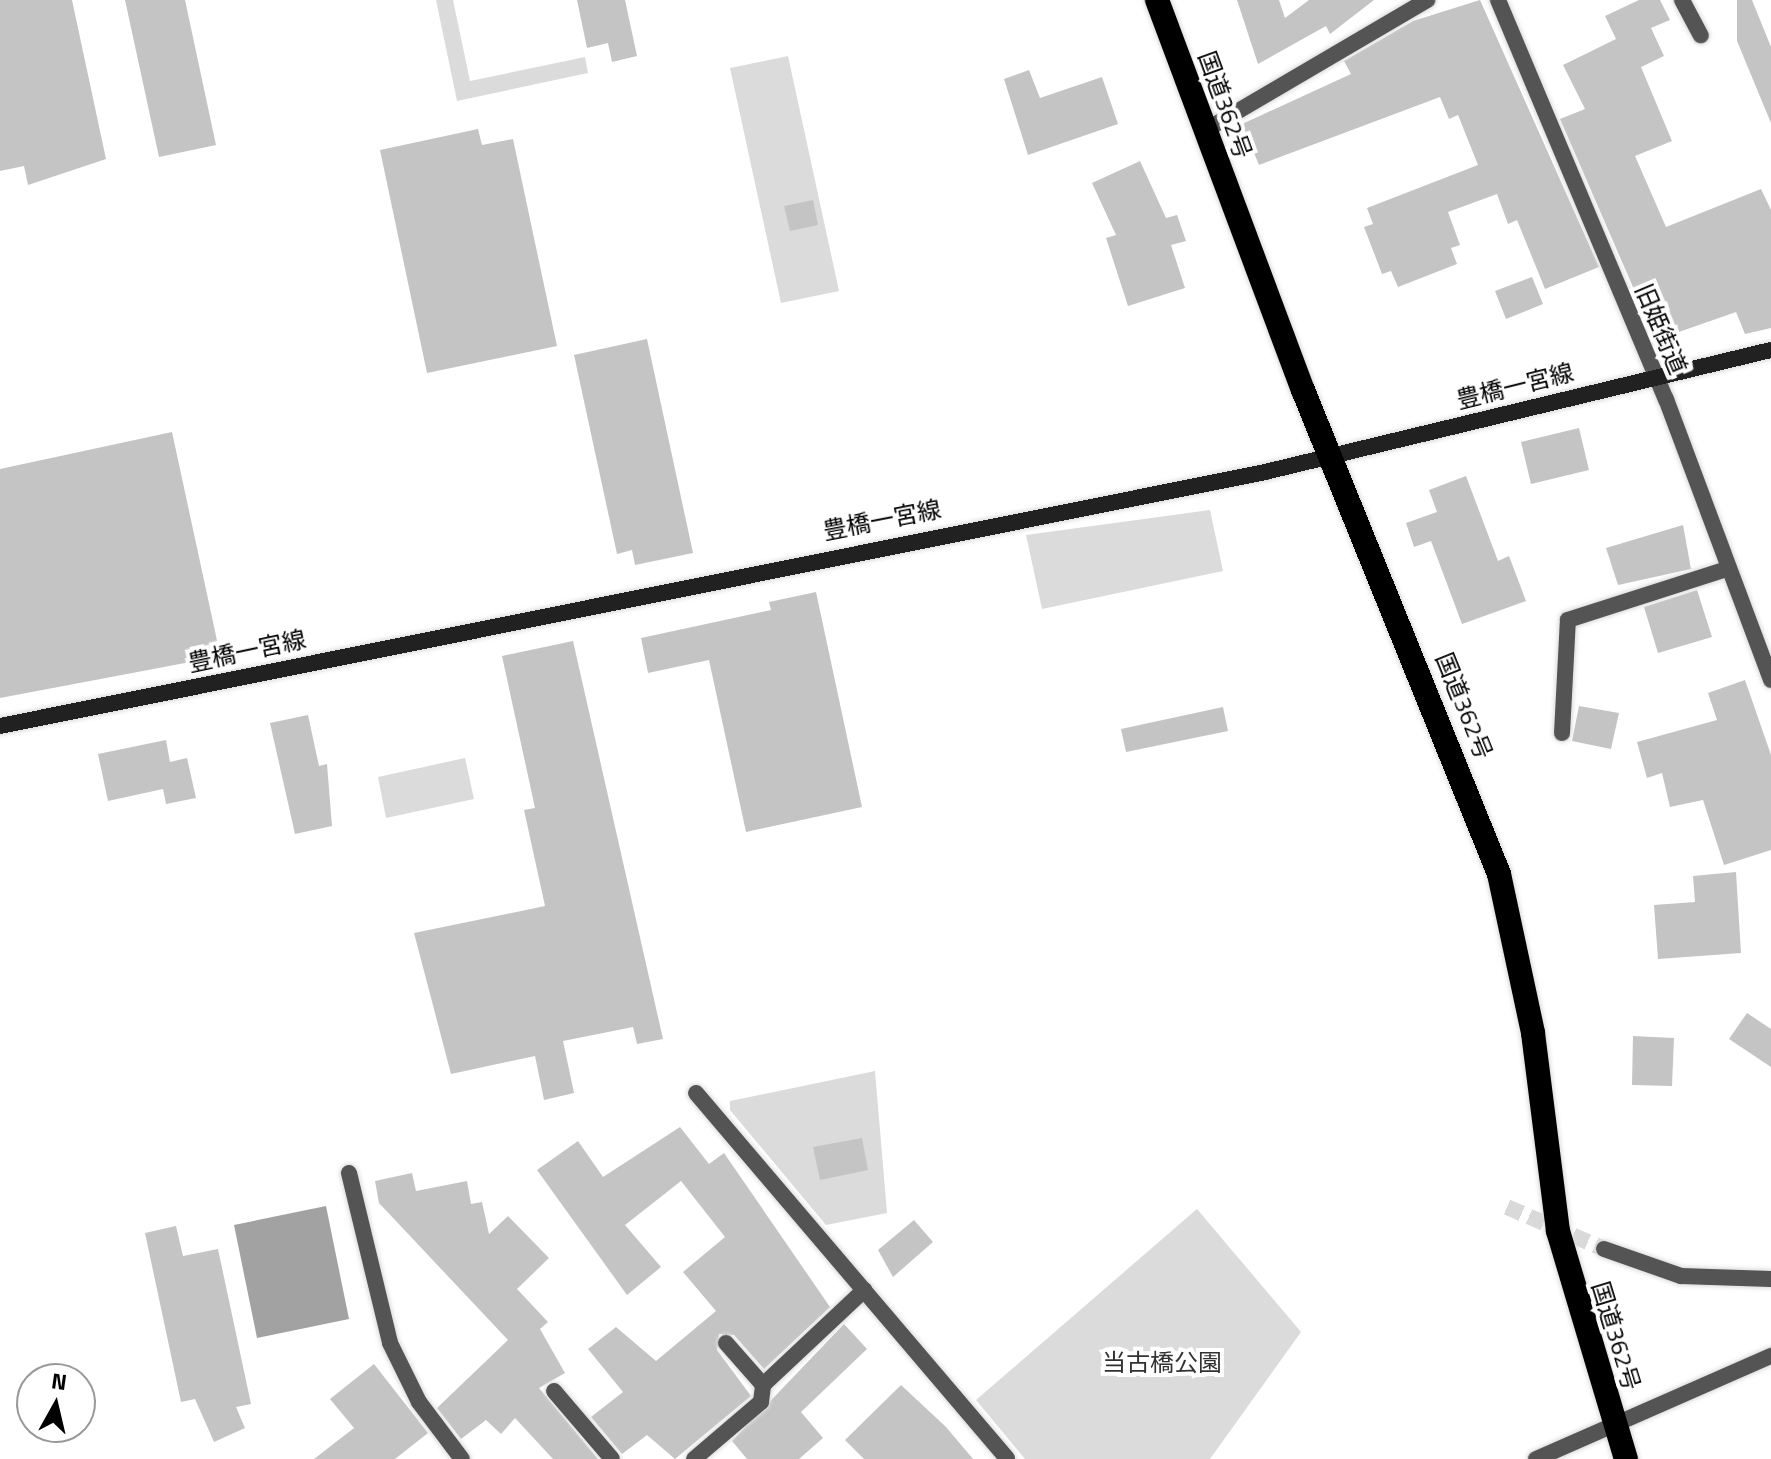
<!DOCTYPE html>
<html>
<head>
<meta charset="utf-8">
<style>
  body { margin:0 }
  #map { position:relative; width:1771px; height:1459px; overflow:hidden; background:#fff; font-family:"Titillium Web","Noto Sans JP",sans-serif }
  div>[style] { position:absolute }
  .green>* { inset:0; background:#dbdbdb }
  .water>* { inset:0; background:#a2a2a2 }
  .building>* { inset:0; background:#c4c4c4 }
  .street-tunnel>* { height:16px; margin-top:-8px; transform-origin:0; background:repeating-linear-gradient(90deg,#d9d9d9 0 16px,transparent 0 24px) }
  .roads { filter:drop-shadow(0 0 2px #dbdbdb) drop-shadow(0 0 2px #dbdbdb) }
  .lane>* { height:16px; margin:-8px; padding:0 8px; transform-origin:8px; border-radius:8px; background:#545454 }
  .street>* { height:16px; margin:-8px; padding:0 8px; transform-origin:8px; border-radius:8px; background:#545454 }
  .secondary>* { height:16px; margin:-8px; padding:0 8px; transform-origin:8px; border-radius:8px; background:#212121 }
  .highway>* { height:24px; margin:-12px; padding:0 12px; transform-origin:12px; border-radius:12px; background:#000 }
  span { translate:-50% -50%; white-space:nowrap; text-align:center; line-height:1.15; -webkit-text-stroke:8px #fff; paint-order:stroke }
  .street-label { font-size:24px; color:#000 }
  .park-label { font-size:24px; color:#323232 }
  .north { position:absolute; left:16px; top:1363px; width:80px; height:80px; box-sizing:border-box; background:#fff; border:2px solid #999; border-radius:50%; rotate:8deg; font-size:22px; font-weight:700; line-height:32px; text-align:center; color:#000 }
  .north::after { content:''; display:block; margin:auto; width:28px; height:36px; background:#000; clip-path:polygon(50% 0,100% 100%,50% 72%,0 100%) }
</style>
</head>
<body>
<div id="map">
  <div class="green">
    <div style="clip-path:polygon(436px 0,453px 0,470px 81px,585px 57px,588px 73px,457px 101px)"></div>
    <div style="clip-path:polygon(788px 56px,839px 291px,781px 303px,730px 68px)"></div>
    <div style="clip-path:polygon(1210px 510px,1223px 571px,1042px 609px,1026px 535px)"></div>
    <div style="clip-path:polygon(465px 758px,474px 799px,386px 818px,378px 777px)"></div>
    <div style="clip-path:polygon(875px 1071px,887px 1213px,826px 1225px,730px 1110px,730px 1101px)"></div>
    <div style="clip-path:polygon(1197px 1209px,1301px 1332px,1210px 1459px,1025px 1459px,976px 1400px)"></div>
  </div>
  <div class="water">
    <div style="clip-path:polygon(326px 1206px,349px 1319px,257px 1338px,234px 1225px)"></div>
  </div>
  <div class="building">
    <div style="clip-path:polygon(0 0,72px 0,106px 159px,28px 185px,24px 166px,0 171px)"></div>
    <div style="clip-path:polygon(125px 0,185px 0,216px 145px,159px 157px)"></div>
    <div style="clip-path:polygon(577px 0,625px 0,637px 56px,612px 62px,608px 43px,587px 48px)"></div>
    <div style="clip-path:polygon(1237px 0,1279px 0,1285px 18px,1309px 0,1374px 0,1330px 34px,1326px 26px,1258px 64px)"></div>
    <div style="clip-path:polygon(1480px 0,1599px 267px,1545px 289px,1517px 220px,1508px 224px,1497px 194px,1448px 212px,1460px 245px,1451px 248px,1457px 264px,1398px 287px,1391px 271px,1382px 274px,1364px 227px,1373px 224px,1367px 208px,1478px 165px,1458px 115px,1449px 119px,1440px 97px,1259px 165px,1242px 124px,1351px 74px,1344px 61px,1413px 21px)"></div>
    <div style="clip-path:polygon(1639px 0,1660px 0,1670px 20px,1651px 28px,1664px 56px,1641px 67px,1672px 141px,1635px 156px,1666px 227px,1761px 189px,1771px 210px,1771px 328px,1745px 334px,1736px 312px,1656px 340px,1560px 119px,1585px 109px,1563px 65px,1616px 39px,1605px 16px)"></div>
    <div style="clip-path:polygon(1737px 0,1752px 0,1771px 47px,1771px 123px,1737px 41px)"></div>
    <div style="clip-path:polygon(1029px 70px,1040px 98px,1102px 77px,1118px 124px,1028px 155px,1004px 79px)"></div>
    <div style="clip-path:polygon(478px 129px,482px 145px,513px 139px,557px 346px,427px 373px,380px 150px)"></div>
    <div style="clip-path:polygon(1140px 161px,1166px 218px,1177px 215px,1186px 241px,1171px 245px,1185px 288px,1128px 306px,1106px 238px,1116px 235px,1092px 183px)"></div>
    <div style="clip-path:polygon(813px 200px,818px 225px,790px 231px,784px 206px)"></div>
    <div style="clip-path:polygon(1532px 277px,1543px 304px,1506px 319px,1495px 291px)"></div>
    <div style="clip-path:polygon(647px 339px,693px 553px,635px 565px,632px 550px,617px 554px,574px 355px)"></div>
    <div style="clip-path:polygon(1579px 428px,1589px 470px,1531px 484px,1521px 442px)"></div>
    <div style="clip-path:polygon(172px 432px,218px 645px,198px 649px,201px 660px,0 698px,0 469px)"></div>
    <div style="clip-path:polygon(1466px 476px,1498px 561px,1509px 556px,1526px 601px,1462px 624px,1431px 541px,1414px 547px,1406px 523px,1437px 512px,1429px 490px)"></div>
    <div style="clip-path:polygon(1683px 525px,1691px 569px,1618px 585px,1606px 548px)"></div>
    <div style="clip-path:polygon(1697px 590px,1712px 637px,1658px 653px,1644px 607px)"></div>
    <div style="clip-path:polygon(816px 592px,862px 807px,746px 832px,709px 660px,648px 673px,641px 638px,771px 610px,769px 602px)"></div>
    <div style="clip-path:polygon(573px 641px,663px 1039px,637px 1044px,633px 1027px,563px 1041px,574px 1093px,544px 1100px,535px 1056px,451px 1074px,414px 933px,545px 906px,524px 810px,535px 808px,502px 656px)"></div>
    <div style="clip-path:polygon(1745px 680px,1771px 755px,1771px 850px,1724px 865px,1703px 800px,1670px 807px,1662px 773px,1647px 778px,1637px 742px,1717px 720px,1708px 693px)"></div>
    <div style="clip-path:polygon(1579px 706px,1619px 713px,1611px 749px,1572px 741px)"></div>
    <div style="clip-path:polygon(1223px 707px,1228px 731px,1126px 752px,1121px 729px)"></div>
    <div style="clip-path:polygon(308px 715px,319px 766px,327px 764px,332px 826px,295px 834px,270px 723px)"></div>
    <div style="clip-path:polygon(166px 740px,170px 762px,187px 758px,196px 798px,166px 804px,163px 789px,108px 801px,98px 754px)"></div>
    <div style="clip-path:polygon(1736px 872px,1741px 953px,1658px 959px,1654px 905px,1695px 902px,1693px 876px)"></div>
    <div style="clip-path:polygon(1747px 1013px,1771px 1029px,1771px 1067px,1729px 1039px)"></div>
    <div style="clip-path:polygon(1633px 1036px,1674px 1038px,1672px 1086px,1632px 1085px)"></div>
    <div style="clip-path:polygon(680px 1127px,709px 1164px,724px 1153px,830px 1307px,764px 1369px,734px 1335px,719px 1334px,717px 1350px,751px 1396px,675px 1459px,647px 1435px,622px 1454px,591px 1417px,623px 1392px,588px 1349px,616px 1327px,656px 1361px,716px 1311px,683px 1272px,725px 1237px,681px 1181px,625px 1225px,661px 1267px,627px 1295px,537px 1170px,578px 1141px,603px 1177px)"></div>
    <div style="clip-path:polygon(862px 1138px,868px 1170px,820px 1180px,813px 1147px)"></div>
    <div style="clip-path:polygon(412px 1173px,416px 1191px,467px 1181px,471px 1204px,482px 1202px,489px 1234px,508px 1216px,549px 1258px,517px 1289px,548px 1322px,540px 1329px,565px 1373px,539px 1388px,598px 1459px,553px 1459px,515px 1418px,501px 1434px,486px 1420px,461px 1439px,437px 1408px,508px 1340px,379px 1203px,375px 1181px)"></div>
    <div style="clip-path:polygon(914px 1220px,933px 1242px,893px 1277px,878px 1250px)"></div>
    <div style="clip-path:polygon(176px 1226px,183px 1256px,218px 1249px,251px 1404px,236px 1407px,245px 1428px,214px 1442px,195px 1399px,181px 1402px,145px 1233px)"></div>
    <div style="clip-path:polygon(844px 1324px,867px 1349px,801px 1412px,823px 1438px,799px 1459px,747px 1459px,732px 1441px)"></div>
    <div style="clip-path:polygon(374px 1364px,428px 1433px,395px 1459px,314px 1459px,354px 1428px,330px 1399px)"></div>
    <div style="clip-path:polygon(901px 1385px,946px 1427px,973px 1459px,864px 1459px,845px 1440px)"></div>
  </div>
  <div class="street-tunnel">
    <div style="left:1507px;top:1207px;width:106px;rotate:23.4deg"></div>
  </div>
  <div class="roads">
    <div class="lane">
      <div style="left:1682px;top:0;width:40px;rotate:62deg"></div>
      <div style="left:1562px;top:733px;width:113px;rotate:-87deg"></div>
      <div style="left:1568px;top:620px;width:167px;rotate:-17.8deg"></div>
      <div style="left:726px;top:1343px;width:56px;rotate:48.6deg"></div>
      <div style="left:554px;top:1391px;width:89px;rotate:49.5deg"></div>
      <div style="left:694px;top:1459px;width:88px;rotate:-40.4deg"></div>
      <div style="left:761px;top:1402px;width:17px;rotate:-83deg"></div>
      <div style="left:763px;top:1385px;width:139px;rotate:-43.2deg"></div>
    </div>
    <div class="street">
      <div style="left:1498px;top:0;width:433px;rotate:67.2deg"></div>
      <div style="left:1666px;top:399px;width:300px;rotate:69.5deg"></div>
      <div style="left:1204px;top:131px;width:259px;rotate:-30.4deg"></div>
      <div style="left:696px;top:1093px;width:480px;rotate:49.6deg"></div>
      <div style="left:349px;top:1173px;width:175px;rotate:76.4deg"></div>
      <div style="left:390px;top:1343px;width:66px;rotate:63.8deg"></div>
      <div style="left:419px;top:1402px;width:71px;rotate:53deg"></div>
      <div style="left:1604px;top:1249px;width:82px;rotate:19.3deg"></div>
      <div style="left:1681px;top:1276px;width:90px;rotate:1.9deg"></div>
      <div style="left:1536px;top:1459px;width:257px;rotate:-23.7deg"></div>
    </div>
    <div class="secondary">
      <div style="left:0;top:726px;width:1290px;rotate:-11.35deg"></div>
      <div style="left:1265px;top:472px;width:520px;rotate:-13.56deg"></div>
    </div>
    <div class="highway">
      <div style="left:1157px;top:0;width:416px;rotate:69.5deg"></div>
      <div style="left:1303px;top:390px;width:522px;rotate:67.95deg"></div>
      <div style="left:1499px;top:874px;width:163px;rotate:77.9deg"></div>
      <div style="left:1533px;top:1033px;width:200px;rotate:82.8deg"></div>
      <div style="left:1558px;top:1231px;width:238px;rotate:73.4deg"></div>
    </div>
  </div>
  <div class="street-label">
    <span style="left:1225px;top:105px;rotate:70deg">国道362号</span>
    <span style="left:1661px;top:329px;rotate:67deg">旧姫街道</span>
    <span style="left:1515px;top:386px;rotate:-14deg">豊橋一宮線</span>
    <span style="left:882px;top:520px;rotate:-11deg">豊橋一宮線</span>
    <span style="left:247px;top:651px;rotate:-12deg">豊橋一宮線</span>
    <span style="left:1464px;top:706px;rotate:68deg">国道362号</span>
    <span style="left:1616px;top:1336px;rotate:73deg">国道362号</span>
  </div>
  <div class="park-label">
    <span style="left:1162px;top:1363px">当古橋公園</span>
  </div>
  <div class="north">N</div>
</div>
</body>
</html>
